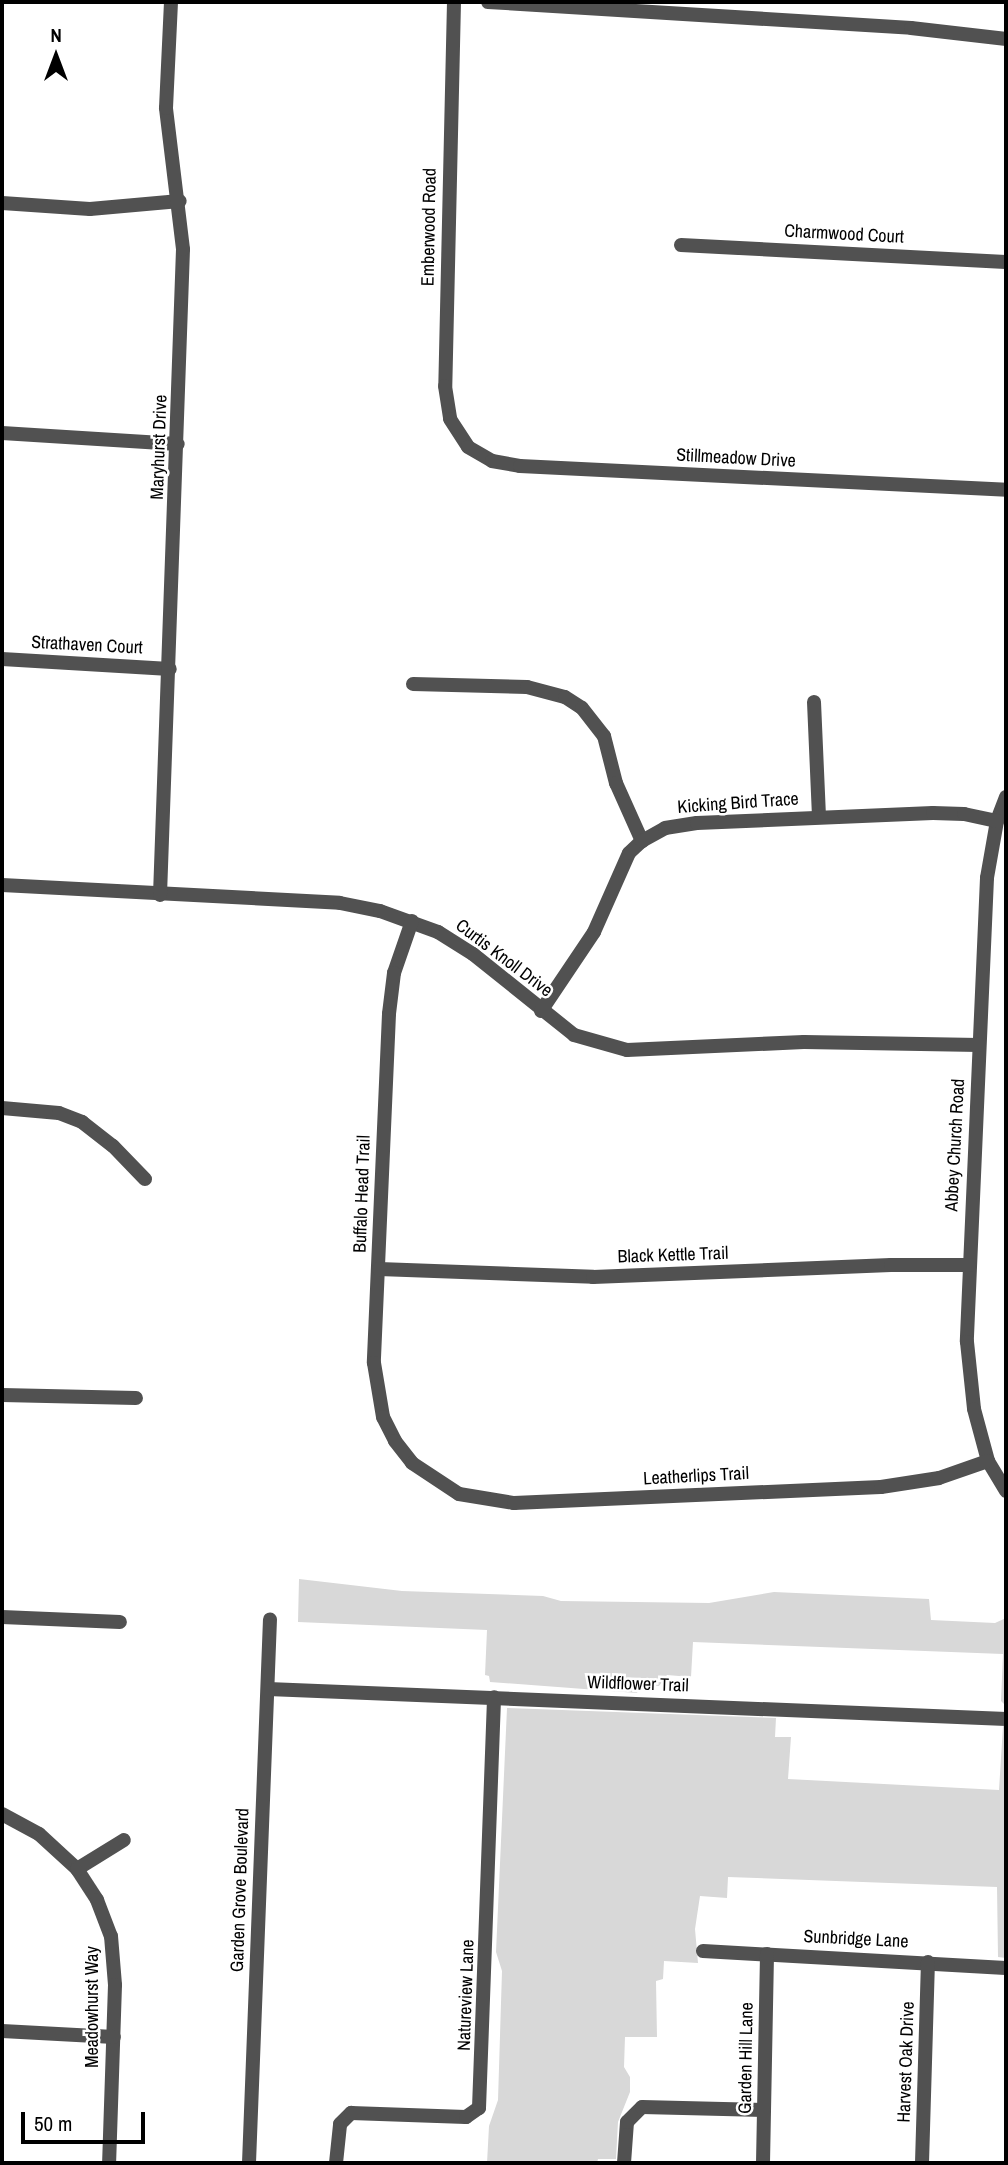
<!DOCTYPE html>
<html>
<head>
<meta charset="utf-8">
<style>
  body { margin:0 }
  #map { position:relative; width:1008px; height:2165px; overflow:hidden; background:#fff; font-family:"Archivo Narrow",sans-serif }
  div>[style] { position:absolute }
  .green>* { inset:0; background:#d8d8d8 }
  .minor>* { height:14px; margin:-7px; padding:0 7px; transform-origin:7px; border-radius:7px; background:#515151 }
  span { translate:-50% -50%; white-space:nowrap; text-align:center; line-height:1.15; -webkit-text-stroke:5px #fff; paint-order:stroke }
  .street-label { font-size:18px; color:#000 }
  .frame { position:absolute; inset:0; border:4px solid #000; pointer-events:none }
  .north { position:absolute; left:21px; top:21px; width:70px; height:70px; -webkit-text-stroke:5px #fff; paint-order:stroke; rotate:0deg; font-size:19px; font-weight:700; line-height:28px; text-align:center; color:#000 }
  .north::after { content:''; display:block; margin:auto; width:24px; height:32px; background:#000; clip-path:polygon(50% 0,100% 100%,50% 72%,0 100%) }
  .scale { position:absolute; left:21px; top:2112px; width:124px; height:32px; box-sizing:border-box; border:4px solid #000; border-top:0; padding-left:9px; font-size:21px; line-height:24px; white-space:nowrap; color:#000; -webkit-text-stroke:5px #fff; paint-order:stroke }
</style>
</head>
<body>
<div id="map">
  <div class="green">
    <div style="clip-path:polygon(299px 1579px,402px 1591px,543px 1596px,561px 1601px,709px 1603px,774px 1592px,929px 1599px,931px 1620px,995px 1623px,1006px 1618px,1006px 1706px,1001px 1701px,1003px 1654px,693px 1642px,691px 1677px,667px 1675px,659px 1686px,641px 1685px,637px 1693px,490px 1682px,489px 1676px,485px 1675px,487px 1630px,298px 1622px)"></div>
    <div style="clip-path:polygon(507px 1708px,776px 1718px,775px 1737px,791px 1737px,788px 1779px,999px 1790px,1003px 1726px,1006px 1726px,1006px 1958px,998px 1957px,997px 1887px,728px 1877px,727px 1898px,700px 1896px,695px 1929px,698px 1963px,664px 1961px,663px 1979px,656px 1981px,657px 2037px,625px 2037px,624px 2067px,630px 2077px,630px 2092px,618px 2122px,616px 2159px,598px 2159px,597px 2163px,487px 2163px,489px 2126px,498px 2100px,502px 1971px,496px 1952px)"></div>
  </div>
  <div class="minor">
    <div style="left:454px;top:2px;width:384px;rotate:91.3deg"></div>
    <div style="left:445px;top:386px;width:33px;rotate:81deg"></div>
    <div style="left:450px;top:419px;width:33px;rotate:57deg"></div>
    <div style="left:468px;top:447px;width:28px;rotate:30deg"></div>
    <div style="left:492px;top:461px;width:28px;rotate:10deg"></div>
    <div style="left:520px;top:466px;width:487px;rotate:2.8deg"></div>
    <div style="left:488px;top:2px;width:424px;rotate:3.5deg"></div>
    <div style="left:911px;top:28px;width:96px;rotate:6.6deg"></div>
    <div style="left:2px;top:203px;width:88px;rotate:3.9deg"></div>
    <div style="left:90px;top:209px;width:90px;rotate:-5.1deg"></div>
    <div style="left:681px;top:245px;width:325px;rotate:3deg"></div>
    <div style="left:2px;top:433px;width:176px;rotate:3.6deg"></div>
    <div style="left:2px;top:659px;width:168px;rotate:3.4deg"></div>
    <div style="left:413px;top:684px;width:114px;rotate:1.5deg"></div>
    <div style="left:527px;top:687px;width:39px;rotate:15deg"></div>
    <div style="left:565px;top:697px;width:20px;rotate:33deg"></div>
    <div style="left:582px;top:708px;width:36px;rotate:52deg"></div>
    <div style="left:604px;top:736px;width:49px;rotate:75.7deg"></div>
    <div style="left:616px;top:783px;width:64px;rotate:65.9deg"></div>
    <div style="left:814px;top:702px;width:115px;rotate:87.5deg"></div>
    <div style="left:1006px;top:797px;width:26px;rotate:111deg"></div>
    <div style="left:997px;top:821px;width:58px;rotate:100deg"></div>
    <div style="left:987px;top:878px;width:464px;rotate:92.5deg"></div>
    <div style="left:967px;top:1342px;width:67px;rotate:84deg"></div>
    <div style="left:974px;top:1409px;width:54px;rotate:74.9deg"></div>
    <div style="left:988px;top:1461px;width:35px;rotate:59deg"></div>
    <div style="left:2px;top:885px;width:338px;rotate:3deg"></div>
    <div style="left:340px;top:903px;width:41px;rotate:11.3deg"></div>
    <div style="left:380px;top:911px;width:62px;rotate:19.9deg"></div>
    <div style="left:438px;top:932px;width:41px;rotate:32.2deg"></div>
    <div style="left:473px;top:954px;width:129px;rotate:38.7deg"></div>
    <div style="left:574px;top:1035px;width:55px;rotate:15.8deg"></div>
    <div style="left:627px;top:1050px;width:177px;rotate:-2.6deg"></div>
    <div style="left:804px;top:1042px;width:175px;rotate:1deg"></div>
    <div style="left:160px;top:895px;width:646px;rotate:-87.96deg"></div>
    <div style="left:183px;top:249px;width:142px;rotate:-96.9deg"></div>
    <div style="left:166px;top:108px;width:106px;rotate:-87.3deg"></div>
    <div style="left:412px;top:921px;width:55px;rotate:109.1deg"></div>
    <div style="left:394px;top:973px;width:41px;rotate:97deg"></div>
    <div style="left:389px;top:1014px;width:349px;rotate:92.5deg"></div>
    <div style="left:374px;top:1363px;width:55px;rotate:80.5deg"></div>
    <div style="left:383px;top:1417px;width:27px;rotate:63deg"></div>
    <div style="left:395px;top:1441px;width:28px;rotate:52deg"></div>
    <div style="left:412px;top:1463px;width:56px;rotate:33.4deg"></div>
    <div style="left:459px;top:1494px;width:56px;rotate:9.3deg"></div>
    <div style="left:514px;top:1503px;width:367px;rotate:-2.5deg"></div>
    <div style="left:881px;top:1487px;width:59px;rotate:-8.8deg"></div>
    <div style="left:939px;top:1478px;width:52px;rotate:-19.1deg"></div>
    <div style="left:541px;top:1011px;width:95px;rotate:-56.1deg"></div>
    <div style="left:594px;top:932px;width:86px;rotate:-66.1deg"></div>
    <div style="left:629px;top:853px;width:18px;rotate:-43deg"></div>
    <div style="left:642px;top:841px;width:26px;rotate:-29deg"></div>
    <div style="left:665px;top:828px;width:32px;rotate:-9deg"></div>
    <div style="left:697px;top:823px;width:236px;rotate:-2.4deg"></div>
    <div style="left:933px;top:813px;width:31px;rotate:2deg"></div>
    <div style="left:964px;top:814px;width:34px;rotate:12deg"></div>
    <div style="left:2px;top:1108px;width:57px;rotate:5deg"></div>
    <div style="left:59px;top:1113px;width:25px;rotate:21deg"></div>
    <div style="left:82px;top:1122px;width:39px;rotate:38deg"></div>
    <div style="left:113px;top:1146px;width:46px;rotate:45.9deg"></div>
    <div style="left:379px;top:1269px;width:214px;rotate:2.1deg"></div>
    <div style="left:593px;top:1277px;width:298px;rotate:-2.3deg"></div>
    <div style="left:891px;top:1265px;width:78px"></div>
    <div style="left:2px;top:1395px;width:134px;rotate:1.3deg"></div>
    <div style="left:2px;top:1617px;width:118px;rotate:2.4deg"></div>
    <div style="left:268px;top:1689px;width:739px;rotate:2.33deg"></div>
    <div style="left:2px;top:1814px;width:42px;rotate:28.4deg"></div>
    <div style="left:39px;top:1834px;width:52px;rotate:42.6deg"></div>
    <div style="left:77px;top:1869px;width:37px;rotate:57deg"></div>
    <div style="left:97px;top:1900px;width:39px;rotate:69deg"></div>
    <div style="left:111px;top:1936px;width:49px;rotate:85.3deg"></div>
    <div style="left:115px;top:1985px;width:178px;rotate:91.9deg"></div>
    <div style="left:77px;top:1869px;width:55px;rotate:-31.7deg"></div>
    <div style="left:703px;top:1951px;width:303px;rotate:3.2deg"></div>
    <div style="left:2px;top:2031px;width:112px;rotate:3.1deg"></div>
    <div style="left:249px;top:2163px;width:544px;rotate:-87.79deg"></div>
    <div style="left:336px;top:2163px;width:39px;rotate:-84deg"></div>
    <div style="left:340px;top:2124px;width:16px;rotate:-45deg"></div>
    <div style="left:351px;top:2113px;width:115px;rotate:2deg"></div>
    <div style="left:466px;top:2117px;width:16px;rotate:-35deg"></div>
    <div style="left:479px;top:2108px;width:411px;rotate:-87.9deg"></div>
    <div style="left:624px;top:2163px;width:41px;rotate:-85.8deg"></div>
    <div style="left:627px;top:2122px;width:21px;rotate:-45deg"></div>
    <div style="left:642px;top:2107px;width:122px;rotate:1.4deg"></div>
    <div style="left:763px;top:2163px;width:209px;rotate:-88.9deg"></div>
    <div style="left:922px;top:2163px;width:201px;rotate:-88.3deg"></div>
  </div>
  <div class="street-label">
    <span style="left:429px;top:227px;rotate:-89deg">Emberwood Road</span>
    <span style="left:844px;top:234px;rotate:3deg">Charmwood Court</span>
    <span style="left:159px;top:447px;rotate:-88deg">Maryhurst Drive</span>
    <span style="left:736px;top:458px;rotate:3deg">Stillmeadow Drive</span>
    <span style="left:87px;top:645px;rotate:3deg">Strathaven Court</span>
    <span style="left:738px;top:803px;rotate:-4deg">Kicking Bird Trace</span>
    <span style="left:504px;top:958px;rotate:37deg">Curtis Knoll Drive</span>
    <span style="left:955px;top:1145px;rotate:-87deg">Abbey Church Road</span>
    <span style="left:362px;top:1194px;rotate:-88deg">Buffalo Head Trail</span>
    <span style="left:673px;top:1255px;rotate:-2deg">Black Kettle Trail</span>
    <span style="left:696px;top:1476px;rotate:-3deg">Leatherlips Trail</span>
    <span style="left:638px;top:1684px;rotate:2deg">Wildflower Trail</span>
    <span style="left:240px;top:1890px;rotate:-88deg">Garden Grove Boulevard</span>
    <span style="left:856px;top:1939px;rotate:3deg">Sunbridge Lane</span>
    <span style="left:466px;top:1995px;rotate:-88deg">Natureview Lane</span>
    <span style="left:92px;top:2007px;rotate:-90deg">Meadowhurst Way</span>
    <span style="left:746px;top:2058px;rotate:-89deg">Garden Hill Lane</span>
    <span style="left:906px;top:2062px;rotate:-88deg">Harvest Oak Drive</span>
  </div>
  <div class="frame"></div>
  <div class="north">N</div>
  <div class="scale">50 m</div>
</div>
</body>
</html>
